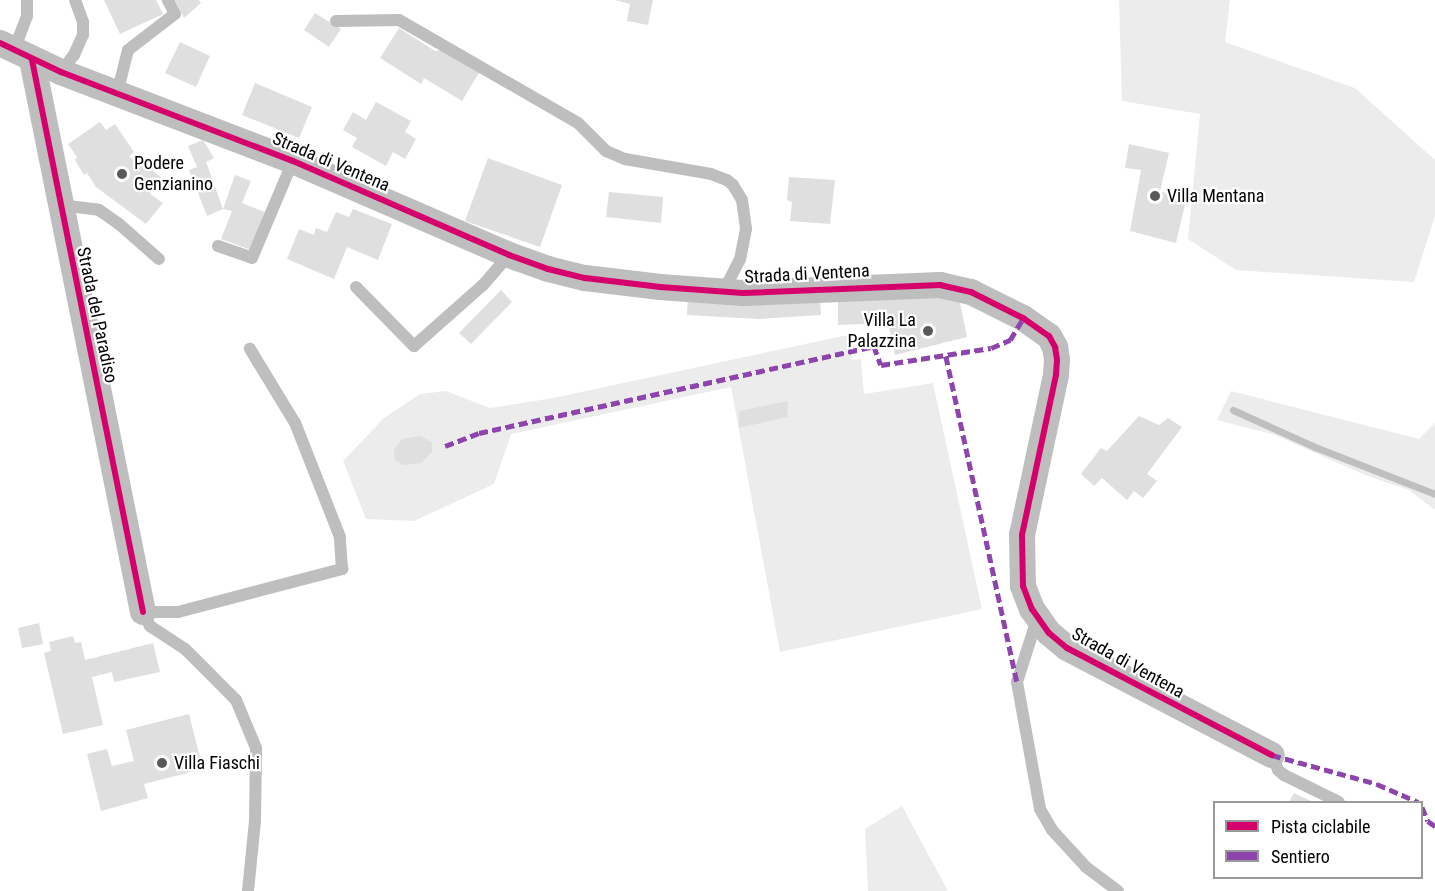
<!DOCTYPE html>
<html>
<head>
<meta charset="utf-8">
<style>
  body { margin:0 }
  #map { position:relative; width:1435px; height:891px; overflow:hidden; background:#fff; font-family:"Roboto Condensed",sans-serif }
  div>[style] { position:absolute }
  .green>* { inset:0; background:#ececec }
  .stream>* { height:7px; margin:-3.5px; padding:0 3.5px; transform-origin:3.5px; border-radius:3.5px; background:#bfbfbf }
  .building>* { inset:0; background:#dfdfdf }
  .lane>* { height:12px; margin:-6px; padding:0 6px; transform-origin:6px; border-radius:6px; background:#bebebe }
  .street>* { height:26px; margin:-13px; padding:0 13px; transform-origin:13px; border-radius:13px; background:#bebebe }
  .quiet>* { height:4.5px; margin-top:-2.25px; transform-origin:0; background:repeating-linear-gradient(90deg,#8e44ad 0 9px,transparent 0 13.5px) }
  .cycleway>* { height:6px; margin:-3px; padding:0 3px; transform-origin:3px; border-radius:3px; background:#d6006c }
  .dots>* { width:16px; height:16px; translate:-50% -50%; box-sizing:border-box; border:3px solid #fff; border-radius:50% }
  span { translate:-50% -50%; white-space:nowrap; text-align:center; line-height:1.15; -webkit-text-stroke:4.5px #fff; paint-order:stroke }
  .street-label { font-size:18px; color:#000 }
  .poi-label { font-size:18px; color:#000 }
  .left { translate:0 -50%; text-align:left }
  .right { translate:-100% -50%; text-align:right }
  .legend { position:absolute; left:1213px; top:801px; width:210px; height:78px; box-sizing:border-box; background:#fff; border:2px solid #999; margin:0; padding:8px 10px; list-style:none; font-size:18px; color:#000 }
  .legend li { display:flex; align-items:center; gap:12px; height:30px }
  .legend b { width:30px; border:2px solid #999 }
</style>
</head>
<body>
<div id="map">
  <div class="green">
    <div style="clip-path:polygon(1119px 0,1230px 0,1225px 42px,1355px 88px,1435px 160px,1435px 216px,1414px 282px,1236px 270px,1188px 239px,1200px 114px,1122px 101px)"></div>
    <div style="clip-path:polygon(848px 335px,852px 360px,861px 359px,864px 394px,933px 383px,982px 609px,780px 652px,731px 387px,511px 434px,494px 484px,414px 521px,366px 519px,343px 461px,384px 418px,420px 394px,446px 391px,490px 408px,553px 398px)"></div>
    <div style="clip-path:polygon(1231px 391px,1419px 439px,1435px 423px,1435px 510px,1409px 490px,1365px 475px,1275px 435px,1217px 420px)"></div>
    <div style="clip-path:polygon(902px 806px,948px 891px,868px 891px,865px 829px)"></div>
  </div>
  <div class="stream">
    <div style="left:1233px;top:410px;width:90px;rotate:24.3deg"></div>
    <div style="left:1315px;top:447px;width:129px;rotate:21.4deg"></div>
  </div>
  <div class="building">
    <div style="clip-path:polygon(104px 0,156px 0,163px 14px,120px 34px)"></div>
    <div style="clip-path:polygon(175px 0,199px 0,201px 3px,184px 18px)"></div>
    <div style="clip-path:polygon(615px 0,653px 0,648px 25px,627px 21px,630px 4px)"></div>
    <div style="clip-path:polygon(315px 13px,341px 29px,329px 47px,304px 30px)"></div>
    <div style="clip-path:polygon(399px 28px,435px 51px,447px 49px,480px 71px,462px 101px,424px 78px,421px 84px,380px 58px)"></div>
    <div style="clip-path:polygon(180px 42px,210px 56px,196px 87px,165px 73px)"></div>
    <div style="clip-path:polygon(255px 83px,312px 107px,299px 138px,242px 115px)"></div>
    <div style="clip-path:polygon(376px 102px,411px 121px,405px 132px,416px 139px,405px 159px,393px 152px,386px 166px,352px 147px,357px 138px,343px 130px,353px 112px,366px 120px)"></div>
    <div style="clip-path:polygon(100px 122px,106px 130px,115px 124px,134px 152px,129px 156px,137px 164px,140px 161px,162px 178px,150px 194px,163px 203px,146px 224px,96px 187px,87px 173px,84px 175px,75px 160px,77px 157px,68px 144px)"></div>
    <div style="clip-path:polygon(203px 140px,214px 158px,206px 162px,223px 209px,235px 175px,251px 181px,242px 203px,265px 212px,251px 250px,221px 239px,232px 211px,223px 209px,207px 216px,189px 170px,197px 167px,188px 146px)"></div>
    <div style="clip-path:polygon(1129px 144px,1169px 153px,1160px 191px,1186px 200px,1176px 243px,1130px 231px,1141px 170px,1125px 168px)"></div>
    <div style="clip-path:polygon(488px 158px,562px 185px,540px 247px,465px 221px)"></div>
    <div style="clip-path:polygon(789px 177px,835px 180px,830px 224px,790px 221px,792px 202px,787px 200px)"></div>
    <div style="clip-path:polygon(609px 192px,663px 197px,661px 223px,606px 217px)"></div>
    <div style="clip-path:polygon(353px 209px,392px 224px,378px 260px,347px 247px,334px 279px,287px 259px,299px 229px,314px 235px,316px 228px,327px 232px,336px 212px,349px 217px)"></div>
    <div style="clip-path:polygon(501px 290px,512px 302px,471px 344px,459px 333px)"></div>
    <div style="clip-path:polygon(939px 295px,960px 303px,967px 337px,895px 355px,888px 323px,838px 325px,838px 299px)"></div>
    <div style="clip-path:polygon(688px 296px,820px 298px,821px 315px,759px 319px,687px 315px)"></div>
    <div style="clip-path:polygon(788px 401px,787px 417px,739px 428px,739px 411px)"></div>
    <div style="clip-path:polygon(1139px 416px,1159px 425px,1168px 418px,1182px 427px,1147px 474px,1157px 481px,1143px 498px,1134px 491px,1127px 500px,1102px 478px,1094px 486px,1081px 474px,1101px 448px,1107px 451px)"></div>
    <div style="clip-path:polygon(420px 436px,432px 442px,432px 452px,421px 463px,404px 465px,395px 460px,394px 449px,402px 439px)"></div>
    <div style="clip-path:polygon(39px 623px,43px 644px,22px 648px,18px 628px)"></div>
    <div style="clip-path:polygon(73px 636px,75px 643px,81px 642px,85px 660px,153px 643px,160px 672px,114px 682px,112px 672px,92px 677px,103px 725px,63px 734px,44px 653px,51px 651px,49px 642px)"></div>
    <div style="clip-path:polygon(189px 714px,203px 769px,144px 784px,148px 798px,101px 811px,87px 754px,107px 749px,112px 766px,134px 761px,126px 730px)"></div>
    <div style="clip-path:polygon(1294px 793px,1313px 802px,1289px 802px)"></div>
  </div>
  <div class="lane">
    <div style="left:336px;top:21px;width:63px;rotate:-0.9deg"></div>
    <div style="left:399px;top:20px;width:207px;rotate:29.9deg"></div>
    <div style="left:578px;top:123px;width:40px;rotate:45deg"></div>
    <div style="left:606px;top:151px;width:21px;rotate:23deg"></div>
    <div style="left:625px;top:159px;width:87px;rotate:9.9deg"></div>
    <div style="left:711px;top:174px;width:17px;rotate:21deg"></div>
    <div style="left:727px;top:180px;width:8px;rotate:40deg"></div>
    <div style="left:733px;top:185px;width:17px;rotate:59deg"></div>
    <div style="left:742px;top:200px;width:29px;rotate:82deg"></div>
    <div style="left:746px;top:229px;width:31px;rotate:101deg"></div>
    <div style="left:740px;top:259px;width:36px;rotate:117deg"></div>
    <div style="left:14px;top:50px;width:36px;rotate:-69deg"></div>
    <div style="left:27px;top:16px;width:16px;rotate:-90deg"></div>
    <div style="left:61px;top:72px;width:21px;rotate:-53deg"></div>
    <div style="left:74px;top:55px;width:22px;rotate:-66deg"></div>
    <div style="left:83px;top:35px;width:13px;rotate:-90deg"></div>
    <div style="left:83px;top:22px;width:23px;rotate:-110deg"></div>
    <div style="left:117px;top:94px;width:45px;rotate:-76deg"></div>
    <div style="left:128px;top:50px;width:59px;rotate:-37.5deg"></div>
    <div style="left:175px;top:14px;width:16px;rotate:-117deg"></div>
    <div style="left:60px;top:205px;width:39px;rotate:7deg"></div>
    <div style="left:99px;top:210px;width:24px;rotate:35deg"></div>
    <div style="left:119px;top:224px;width:53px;rotate:41.2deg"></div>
    <div style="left:218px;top:246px;width:36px;rotate:19deg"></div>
    <div style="left:252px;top:258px;width:105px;rotate:-67.1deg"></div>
    <div style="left:356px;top:287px;width:83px;rotate:45.5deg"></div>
    <div style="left:414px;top:346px;width:92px;rotate:-41.5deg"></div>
    <div style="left:483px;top:285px;width:40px;rotate:-49deg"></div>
    <div style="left:1037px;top:619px;width:66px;rotate:107.6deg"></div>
    <div style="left:1017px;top:682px;width:129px;rotate:79.7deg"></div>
    <div style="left:1040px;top:809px;width:24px;rotate:60deg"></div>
    <div style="left:1052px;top:830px;width:50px;rotate:47.4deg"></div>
    <div style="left:1086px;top:867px;width:40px;rotate:37deg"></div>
    <div style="left:1272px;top:755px;width:16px;rotate:68deg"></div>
    <div style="left:1278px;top:770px;width:8px;rotate:40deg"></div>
    <div style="left:1284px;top:775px;width:61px;rotate:26.1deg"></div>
    <div style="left:248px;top:891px;width:70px;rotate:-84.3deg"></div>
    <div style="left:255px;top:821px;width:73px;rotate:-89.2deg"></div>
    <div style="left:256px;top:748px;width:52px;rotate:-112.6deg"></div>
    <div style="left:236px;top:700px;width:72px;rotate:-135deg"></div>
    <div style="left:185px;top:649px;width:42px;rotate:-146.7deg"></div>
    <div style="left:150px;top:626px;width:16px;rotate:-117deg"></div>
    <div style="left:143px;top:612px;width:35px"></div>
    <div style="left:178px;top:612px;width:170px;rotate:-14.7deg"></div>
    <div style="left:342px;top:569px;width:32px;rotate:-94deg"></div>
    <div style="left:340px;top:537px;width:123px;rotate:-111.5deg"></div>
    <div style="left:295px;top:423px;width:87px;rotate:-121.3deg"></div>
  </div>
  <div class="street">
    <div style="left:0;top:43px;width:68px;rotate:25.4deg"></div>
    <div style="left:61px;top:72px;width:248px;rotate:21deg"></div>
    <div style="left:293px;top:161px;width:236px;rotate:23.5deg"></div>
    <div style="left:509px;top:255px;width:41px;rotate:19.7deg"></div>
    <div style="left:548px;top:269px;width:38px;rotate:14deg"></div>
    <div style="left:585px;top:278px;width:76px;rotate:6.8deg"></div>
    <div style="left:660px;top:287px;width:83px;rotate:4.1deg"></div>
    <div style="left:743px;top:293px;width:197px;rotate:-2.3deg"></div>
    <div style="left:940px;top:285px;width:32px;rotate:13deg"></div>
    <div style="left:971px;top:292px;width:58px;rotate:26.6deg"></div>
    <div style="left:1023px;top:318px;width:32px;rotate:35deg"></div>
    <div style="left:1049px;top:336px;width:13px;rotate:61deg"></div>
    <div style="left:1055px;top:347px;width:13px;rotate:81deg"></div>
    <div style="left:1057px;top:360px;width:15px;rotate:94deg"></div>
    <div style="left:1056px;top:375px;width:164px;rotate:102deg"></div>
    <div style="left:1022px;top:535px;width:51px;rotate:88.9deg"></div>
    <div style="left:1023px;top:586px;width:25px;rotate:69deg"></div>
    <div style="left:1032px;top:609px;width:29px;rotate:55deg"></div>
    <div style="left:1049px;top:633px;width:23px;rotate:40deg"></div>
    <div style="left:1067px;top:648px;width:231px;rotate:27.6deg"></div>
    <div style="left:32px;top:60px;width:563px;rotate:78.63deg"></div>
  </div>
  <div class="quiet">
    <div style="left:946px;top:356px;width:334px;rotate:77.7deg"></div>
    <div style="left:445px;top:446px;width:36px;rotate:-21deg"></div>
    <div style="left:479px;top:433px;width:404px;rotate:-12.4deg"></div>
    <div style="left:874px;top:346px;width:20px;rotate:70deg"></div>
    <div style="left:881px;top:365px;width:111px;rotate:-8.8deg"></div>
    <div style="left:991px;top:348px;width:21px;rotate:-23deg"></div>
    <div style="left:1010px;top:340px;width:26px;rotate:-59deg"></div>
    <div style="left:1272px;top:755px;width:109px;rotate:15.4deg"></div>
    <div style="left:1377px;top:784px;width:45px;rotate:23.7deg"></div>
    <div style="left:1422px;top:807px;width:15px;rotate:67deg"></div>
    <div style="left:1428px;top:821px;width:9px;rotate:36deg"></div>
  </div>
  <div class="cycleway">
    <div style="left:0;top:43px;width:68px;rotate:25.4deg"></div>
    <div style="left:61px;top:72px;width:248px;rotate:21deg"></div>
    <div style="left:293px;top:161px;width:236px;rotate:23.5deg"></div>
    <div style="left:509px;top:255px;width:41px;rotate:19.7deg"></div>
    <div style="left:548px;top:269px;width:38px;rotate:14deg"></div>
    <div style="left:585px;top:278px;width:76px;rotate:6.8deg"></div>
    <div style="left:660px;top:287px;width:83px;rotate:4.1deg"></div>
    <div style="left:743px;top:293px;width:197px;rotate:-2.3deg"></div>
    <div style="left:940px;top:285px;width:32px;rotate:13deg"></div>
    <div style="left:971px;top:292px;width:58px;rotate:26.6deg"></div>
    <div style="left:1023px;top:318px;width:32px;rotate:35deg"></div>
    <div style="left:1049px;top:336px;width:13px;rotate:61deg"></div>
    <div style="left:1055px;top:347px;width:13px;rotate:81deg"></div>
    <div style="left:1057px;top:360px;width:15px;rotate:94deg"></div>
    <div style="left:1056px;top:375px;width:164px;rotate:102deg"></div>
    <div style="left:1022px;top:535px;width:51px;rotate:88.9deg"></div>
    <div style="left:1023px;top:586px;width:25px;rotate:69deg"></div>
    <div style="left:1032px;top:609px;width:29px;rotate:55deg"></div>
    <div style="left:1049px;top:633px;width:23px;rotate:40deg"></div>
    <div style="left:1067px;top:648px;width:231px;rotate:27.6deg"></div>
    <div style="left:32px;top:60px;width:563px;rotate:78.63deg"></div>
  </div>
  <div class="dots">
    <div style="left:122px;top:174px;background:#595959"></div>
    <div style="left:1155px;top:196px;background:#595959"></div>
    <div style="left:928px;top:331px;background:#595959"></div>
    <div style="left:162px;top:763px;background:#595959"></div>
  </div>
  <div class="street-label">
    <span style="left:331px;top:162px;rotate:23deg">Strada di Ventena</span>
    <span style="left:807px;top:274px;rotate:-3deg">Strada di Ventena</span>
    <span style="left:97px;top:315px;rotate:78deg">Strada del Paradiso</span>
    <span style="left:1128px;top:663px;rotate:29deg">Strada di Ventena</span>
  </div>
  <div class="poi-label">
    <span class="left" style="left:134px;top:174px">Podere<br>Genzianino</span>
    <span class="left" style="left:1167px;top:196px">Villa Mentana</span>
    <span class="right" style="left:916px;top:331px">Villa La<br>Palazzina</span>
    <span class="left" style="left:174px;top:763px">Villa Fiaschi</span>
  </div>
  <ul class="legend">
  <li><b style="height:8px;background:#d6006c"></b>Pista ciclabile</li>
  <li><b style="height:8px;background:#8e44ad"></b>Sentiero</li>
  </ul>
</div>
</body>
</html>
